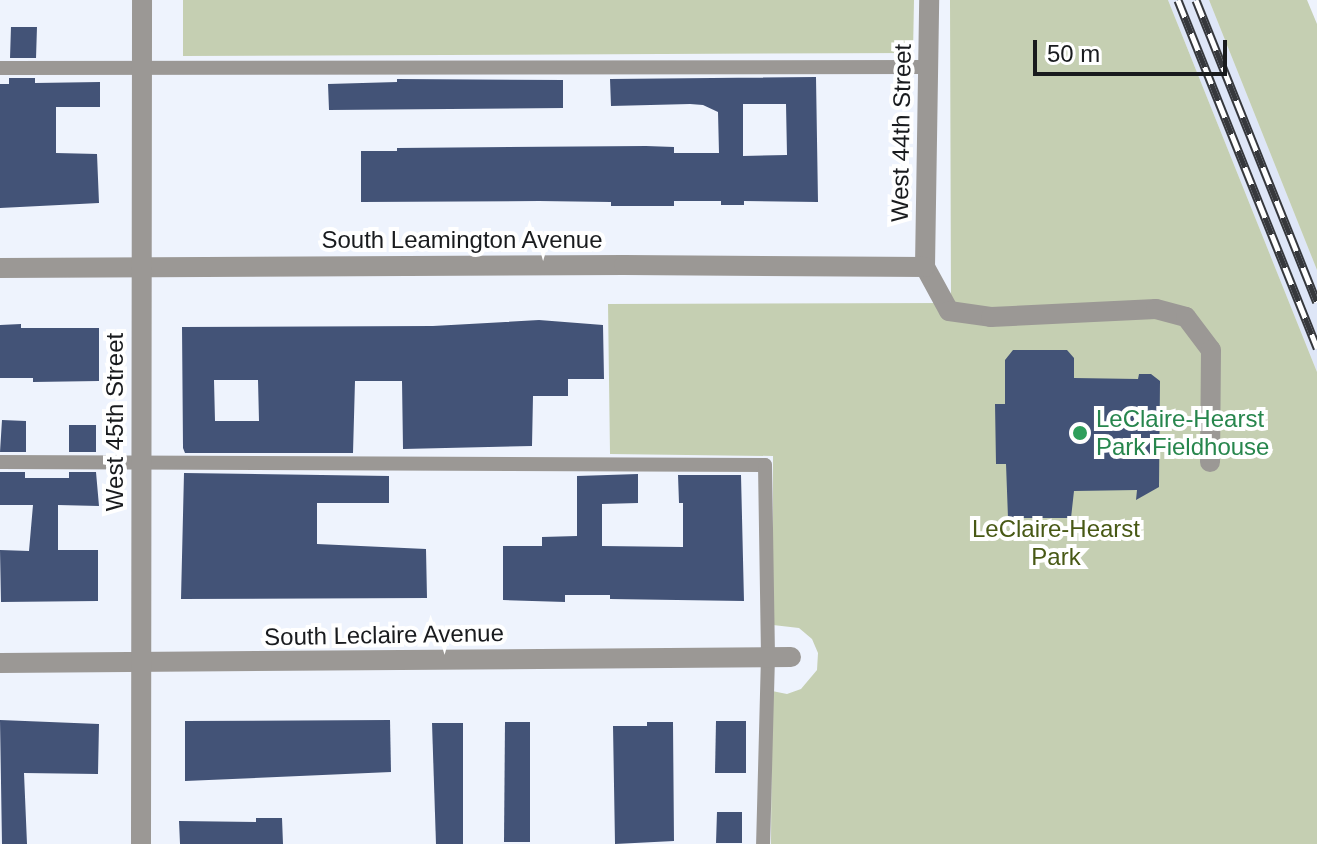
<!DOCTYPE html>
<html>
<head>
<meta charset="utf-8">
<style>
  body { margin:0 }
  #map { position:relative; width:1317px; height:844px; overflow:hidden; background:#eef3fd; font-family:Arial,sans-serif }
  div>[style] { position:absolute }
  .built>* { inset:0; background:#dee6f7 }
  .green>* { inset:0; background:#c5cfb2 }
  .building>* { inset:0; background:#435377 }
  .service>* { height:14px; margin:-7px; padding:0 7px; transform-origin:7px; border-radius:7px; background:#9b9895 }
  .minor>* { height:20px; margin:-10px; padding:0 10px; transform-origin:10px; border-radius:10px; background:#9b9895 }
  .rail>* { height:9px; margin-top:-4.5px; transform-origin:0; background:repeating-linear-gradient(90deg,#fff 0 18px,#36383c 0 36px); box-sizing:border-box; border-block:2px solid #36383c }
  .dots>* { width:22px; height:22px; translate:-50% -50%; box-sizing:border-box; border:4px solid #fff; border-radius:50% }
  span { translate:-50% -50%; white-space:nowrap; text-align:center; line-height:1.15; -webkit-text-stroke:8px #fff; paint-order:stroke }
  .street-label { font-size:24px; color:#191b1e }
  .leisure-label { font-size:24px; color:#27864d }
  .left { translate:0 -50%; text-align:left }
  .park-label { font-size:24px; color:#485915 }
  .scale { position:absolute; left:1033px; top:40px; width:194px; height:36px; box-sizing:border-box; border:4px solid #191b1e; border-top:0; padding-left:10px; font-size:24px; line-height:28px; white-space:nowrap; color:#191b1e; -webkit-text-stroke:6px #fff; paint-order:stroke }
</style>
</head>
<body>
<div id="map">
  <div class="built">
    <div style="clip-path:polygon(1168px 0,1209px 0,1317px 270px,1317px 372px)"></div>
  </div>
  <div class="green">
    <div style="clip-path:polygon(183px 0,914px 0,913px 53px,183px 56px)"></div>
    <div style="clip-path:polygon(950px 0,1168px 0,1317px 372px,1317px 844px,771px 844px,772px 691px,787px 694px,801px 689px,817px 670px,818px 653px,812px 639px,799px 628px,773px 625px,773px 456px,610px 454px,608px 304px,951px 303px)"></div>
    <div style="clip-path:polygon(1209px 0,1307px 0,1317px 24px,1317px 270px)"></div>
  </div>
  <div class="building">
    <div style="clip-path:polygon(11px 27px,37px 27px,36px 58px,10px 58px)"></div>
    <div style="clip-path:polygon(evenodd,816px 77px,818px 202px,744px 201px,744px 205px,721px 205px,721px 201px,674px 201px,674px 206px,611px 206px,611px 202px,539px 201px,361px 202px,361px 151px,397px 151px,397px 148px,646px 146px,674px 147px,674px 153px,719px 153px,718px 112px,703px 105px,690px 104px,611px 106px,610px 79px,816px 77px,743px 104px,786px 104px,787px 155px,743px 156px,743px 104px)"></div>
    <div style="clip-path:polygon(9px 78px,35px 78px,35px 83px,100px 82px,100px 107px,56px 107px,56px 153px,97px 154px,99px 203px,0 208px,0 84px,9px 84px)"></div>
    <div style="clip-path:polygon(397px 79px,563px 80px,563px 108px,329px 110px,328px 84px,397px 82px)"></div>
    <div style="clip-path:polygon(evenodd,539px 320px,603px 325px,604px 379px,568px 379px,568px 396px,533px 396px,532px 446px,403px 449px,402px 381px,355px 381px,353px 453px,185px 453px,183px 448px,182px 327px,433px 326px,539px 320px,214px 380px,258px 380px,259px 421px,215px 421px,214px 380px)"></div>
    <div style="clip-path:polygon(21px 324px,21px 328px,99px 328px,99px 381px,33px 382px,33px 378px,0 378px,0 325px)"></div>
    <div style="clip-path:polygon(1013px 350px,1067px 350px,1074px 358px,1074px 378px,1138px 379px,1139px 374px,1151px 374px,1160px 381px,1159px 487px,1136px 500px,1137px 490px,1074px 491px,1071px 518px,1008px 518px,1006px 464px,996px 464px,995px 404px,1005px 404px,1005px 360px)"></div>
    <div style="clip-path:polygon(2px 420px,26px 421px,26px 452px,0 452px)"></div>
    <div style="clip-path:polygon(69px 425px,96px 425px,96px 452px,69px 452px)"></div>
    <div style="clip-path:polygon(0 472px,25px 472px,25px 478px,69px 478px,69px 472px,96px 472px,99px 506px,58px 505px,58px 550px,98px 550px,98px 601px,1px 602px,0 550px,29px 551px,33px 505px,0 505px)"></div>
    <div style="clip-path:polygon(184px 473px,389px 476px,389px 503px,317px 503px,317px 544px,426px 549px,427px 598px,181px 599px)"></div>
    <div style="clip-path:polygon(638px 474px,638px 503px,602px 504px,602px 546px,683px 547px,683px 503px,679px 503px,678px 475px,741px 475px,744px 601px,610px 599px,610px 595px,565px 595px,565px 602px,503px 600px,503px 546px,542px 546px,542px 537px,577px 536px,577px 476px)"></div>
    <div style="clip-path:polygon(0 720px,99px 724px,98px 774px,24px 773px,27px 844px,2px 844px)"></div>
    <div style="clip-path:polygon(390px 720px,391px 772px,185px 781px,185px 721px)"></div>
    <div style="clip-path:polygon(716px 721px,746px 721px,746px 773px,715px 773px)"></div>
    <div style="clip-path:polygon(505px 722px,530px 722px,530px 842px,504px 842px)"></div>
    <div style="clip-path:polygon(647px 722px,673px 722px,674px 841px,615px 844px,613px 726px,647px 726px)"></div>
    <div style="clip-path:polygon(432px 723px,463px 723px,463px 844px,436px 844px)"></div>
    <div style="clip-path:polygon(717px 812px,742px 812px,742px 843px,716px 843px)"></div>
    <div style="clip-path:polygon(256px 818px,282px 818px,283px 844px,180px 844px,179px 821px,256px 822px)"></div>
  </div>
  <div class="service">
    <div style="left:0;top:68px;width:928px;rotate:-0.06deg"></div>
    <div style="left:0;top:462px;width:765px;rotate:0.22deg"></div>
    <div style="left:765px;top:465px;width:191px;rotate:89.1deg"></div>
    <div style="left:768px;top:656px;width:188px;rotate:91.5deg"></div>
  </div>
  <div class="minor">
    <div style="left:925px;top:267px;width:50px;rotate:61.4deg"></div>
    <div style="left:949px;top:311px;width:42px;rotate:8.1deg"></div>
    <div style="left:991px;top:317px;width:165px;rotate:-2.8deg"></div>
    <div style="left:1156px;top:309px;width:31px;rotate:15deg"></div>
    <div style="left:1186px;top:317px;width:41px;rotate:52.9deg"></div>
    <div style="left:1211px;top:350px;width:112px;rotate:90.5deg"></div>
    <div style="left:925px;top:267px;width:267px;rotate:-89.1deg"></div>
    <div style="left:0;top:268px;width:624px;rotate:-0.28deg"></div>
    <div style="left:624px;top:265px;width:301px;rotate:0.4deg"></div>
    <div style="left:0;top:663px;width:791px;rotate:-0.43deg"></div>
    <div style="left:141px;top:844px;width:844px;rotate:-89.93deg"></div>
  </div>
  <div class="rail">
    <div style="left:1178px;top:0;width:375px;rotate:68.2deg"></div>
    <div style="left:1196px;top:0;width:325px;rotate:68.2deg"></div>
  </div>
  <div class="dots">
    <div style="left:1080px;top:433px;background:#2e9e5b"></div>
  </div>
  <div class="street-label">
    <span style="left:901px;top:133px;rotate:-89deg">West 44th Street</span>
    <span style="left:462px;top:240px">South Leamington Avenue</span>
    <span style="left:115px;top:422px;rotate:-90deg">West 45th Street</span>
    <span style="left:384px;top:635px;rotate:-1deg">South Leclaire Avenue</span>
  </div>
  <div class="leisure-label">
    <span class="left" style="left:1096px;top:433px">LeClaire-Hearst<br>Park Fieldhouse</span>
  </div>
  <div class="park-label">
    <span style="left:1056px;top:543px">LeClaire-Hearst<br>Park</span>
  </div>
  <div class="scale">50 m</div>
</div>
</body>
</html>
